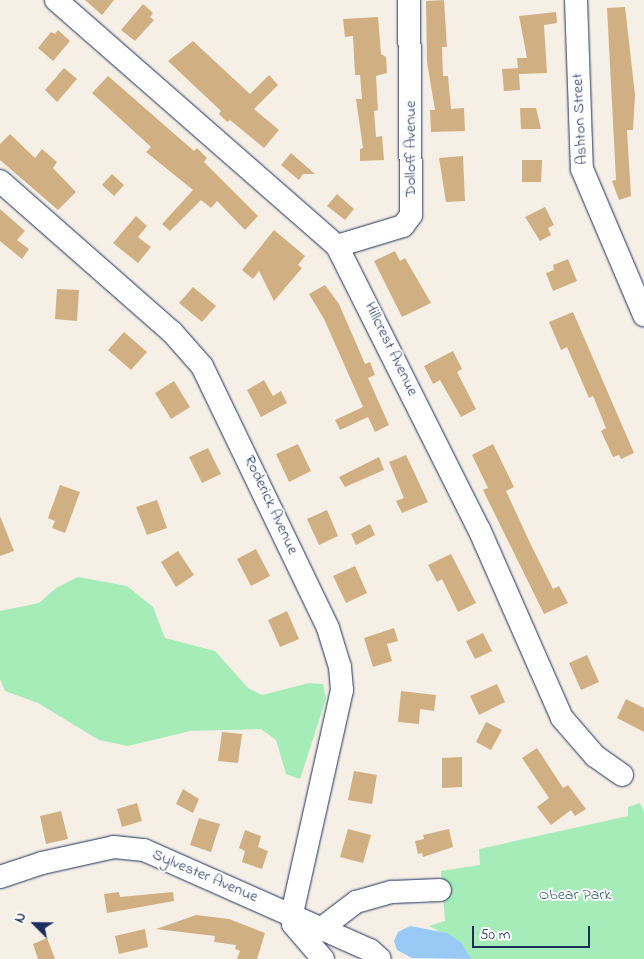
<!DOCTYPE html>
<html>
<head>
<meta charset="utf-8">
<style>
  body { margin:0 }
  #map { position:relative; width:644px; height:959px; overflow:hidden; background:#f6efe6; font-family:"Indie Flower",sans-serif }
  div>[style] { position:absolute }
  .green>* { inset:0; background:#a5ecb8 }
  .water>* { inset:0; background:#98caf5 }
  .building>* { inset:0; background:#d0b083 }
  .roads { filter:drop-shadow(0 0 1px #1b2f5e) drop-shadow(0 0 1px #1b2f5e) }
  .minor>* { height:22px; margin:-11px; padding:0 11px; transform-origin:11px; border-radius:11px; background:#fff }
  span { translate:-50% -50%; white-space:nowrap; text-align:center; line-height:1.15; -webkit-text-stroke:4px #fff; paint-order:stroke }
  .street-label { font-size:16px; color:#1b2f5e }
  .park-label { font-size:16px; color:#3e5e74 }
  .north { position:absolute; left:10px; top:899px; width:50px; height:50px; -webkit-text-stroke:4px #fff; paint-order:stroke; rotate:293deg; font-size:14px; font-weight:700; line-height:20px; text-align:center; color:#1b2f5e }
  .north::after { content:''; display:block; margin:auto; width:18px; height:22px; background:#1b2f5e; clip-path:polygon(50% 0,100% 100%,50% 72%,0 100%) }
  .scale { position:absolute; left:472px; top:926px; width:118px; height:22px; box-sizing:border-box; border:2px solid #1b2f5e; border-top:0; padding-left:6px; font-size:15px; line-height:18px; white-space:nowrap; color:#1b2f5e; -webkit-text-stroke:4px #fff; paint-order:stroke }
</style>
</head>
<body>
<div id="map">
  <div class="green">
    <div style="clip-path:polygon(78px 577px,127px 586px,153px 607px,165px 638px,215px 651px,248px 688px,262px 695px,309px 683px,323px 684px,326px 699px,300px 779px,286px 774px,276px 740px,261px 729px,190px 731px,128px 746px,99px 740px,38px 703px,5px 691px,0 679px,0 611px,39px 603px,56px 588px)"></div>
    <div style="clip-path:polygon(640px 803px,644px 812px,644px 959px,471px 959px,462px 943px,429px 926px,445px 921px,441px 871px,480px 865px,479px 849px,628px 816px,628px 807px)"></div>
  </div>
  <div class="water">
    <div style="clip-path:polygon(410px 926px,447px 933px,462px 943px,471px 959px,412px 958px,397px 950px,394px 941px,398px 932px)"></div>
  </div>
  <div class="building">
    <div style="clip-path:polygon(85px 0,114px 0,102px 15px)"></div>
    <div style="clip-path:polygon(444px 0,447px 47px,442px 47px,443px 76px,448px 76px,451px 109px,464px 108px,465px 131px,431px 132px,430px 110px,435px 110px,427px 62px,426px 1px)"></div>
    <div style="clip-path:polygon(143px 4px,153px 13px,150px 17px,154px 20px,135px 41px,121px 30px)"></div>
    <div style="clip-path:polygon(625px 7px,635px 95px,633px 130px,627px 130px,631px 196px,619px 200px,612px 181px,616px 180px,607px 8px)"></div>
    <div style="clip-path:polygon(556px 12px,557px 23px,544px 25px,547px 73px,519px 74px,520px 90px,504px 91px,502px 69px,518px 68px,517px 58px,527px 58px,519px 16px)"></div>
    <div style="clip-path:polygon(378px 17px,381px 54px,386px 57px,387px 73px,376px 76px,378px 110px,374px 111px,376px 137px,382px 136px,384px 160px,360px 161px,360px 149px,363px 148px,356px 99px,362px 99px,360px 75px,355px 75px,353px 36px,345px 37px,343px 19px)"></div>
    <div style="clip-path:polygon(58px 30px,70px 41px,53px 61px,38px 48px,51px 32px,55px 34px)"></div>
    <div style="clip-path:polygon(193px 41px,250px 94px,269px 75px,278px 85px,254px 109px,279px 130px,264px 148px,230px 120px,227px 122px,219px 114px,221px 111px,168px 61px)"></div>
    <div style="clip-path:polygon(64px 68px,77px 79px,57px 102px,45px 90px)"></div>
    <div style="clip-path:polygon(108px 76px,194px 151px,197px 148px,207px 158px,204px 162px,258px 216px,245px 230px,217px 201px,211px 208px,201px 200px,170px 231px,162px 224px,193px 190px,146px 152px,151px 147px,92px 93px)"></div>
    <div style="clip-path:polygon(520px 108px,536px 108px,541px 129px,521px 129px)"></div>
    <div style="clip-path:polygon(10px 134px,35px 158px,42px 149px,57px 162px,53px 168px,76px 192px,58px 210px,0 160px,0 144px)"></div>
    <div style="clip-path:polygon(291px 153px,315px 174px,303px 174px,299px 180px,281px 165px)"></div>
    <div style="clip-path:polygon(463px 156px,465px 201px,446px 202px,439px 158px)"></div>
    <div style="clip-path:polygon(522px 160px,542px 160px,541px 182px,522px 182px)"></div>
    <div style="clip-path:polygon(112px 174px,124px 185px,114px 196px,102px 185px)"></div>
    <div style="clip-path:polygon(337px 194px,354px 209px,345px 220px,327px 206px)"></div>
    <div style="clip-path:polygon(545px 207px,554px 225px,548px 228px,551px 235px,540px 241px,525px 217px)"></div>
    <div style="clip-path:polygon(0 209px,25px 231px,17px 240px,29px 249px,22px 259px,0 241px)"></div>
    <div style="clip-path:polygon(136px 216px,147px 226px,138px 237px,151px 247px,138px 263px,113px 243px)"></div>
    <div style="clip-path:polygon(274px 230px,305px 256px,298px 265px,302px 268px,274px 301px,259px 271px,253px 279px,242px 270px)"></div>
    <div style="clip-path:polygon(395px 251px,400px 261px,405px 258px,431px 303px,402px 317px,374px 261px)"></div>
    <div style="clip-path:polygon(568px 259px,577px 281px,553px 291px,546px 273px,554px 270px,553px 265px)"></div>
    <div style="clip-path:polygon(325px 285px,339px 304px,365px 364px,370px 362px,375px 375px,368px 378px,389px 425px,375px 432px,368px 417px,340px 430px,335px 420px,363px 407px,324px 319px,309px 294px)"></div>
    <div style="clip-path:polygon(193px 287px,216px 306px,202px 322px,179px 303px)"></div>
    <div style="clip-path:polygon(57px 289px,79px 290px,77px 321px,55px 319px)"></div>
    <div style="clip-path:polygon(573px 312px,634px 453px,621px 459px,619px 455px,613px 457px,601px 431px,606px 428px,593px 396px,589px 398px,567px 347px,561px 350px,549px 322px)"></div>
    <div style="clip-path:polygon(124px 332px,147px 352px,131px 370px,108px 350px)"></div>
    <div style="clip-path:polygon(453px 351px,462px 369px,457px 372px,476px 409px,461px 417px,440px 380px,433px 384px,424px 366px)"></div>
    <div style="clip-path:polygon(264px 380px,273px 396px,281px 391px,287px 403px,261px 417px,247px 390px)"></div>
    <div style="clip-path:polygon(174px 381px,190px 407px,171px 419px,155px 393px)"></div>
    <div style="clip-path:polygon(298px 444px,311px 471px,289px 482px,276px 454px)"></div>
    <div style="clip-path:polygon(493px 444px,514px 487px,506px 491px,531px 545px,553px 589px,559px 586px,568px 603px,544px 614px,483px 490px,488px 488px,472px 455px)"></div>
    <div style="clip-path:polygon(208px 448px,221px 474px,202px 483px,189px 457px)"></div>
    <div style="clip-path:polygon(406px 455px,428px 502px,402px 513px,396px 501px,404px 498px,389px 462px)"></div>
    <div style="clip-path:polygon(379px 457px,384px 470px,345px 487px,339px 477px)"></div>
    <div style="clip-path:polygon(60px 485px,80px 492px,65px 533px,52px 528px,55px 521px,48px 518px)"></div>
    <div style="clip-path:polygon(157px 500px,167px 528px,147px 535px,136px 507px)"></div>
    <div style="clip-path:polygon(327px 510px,338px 536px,319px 545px,307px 519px)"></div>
    <div style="clip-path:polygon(0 516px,14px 551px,0 556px)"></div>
    <div style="clip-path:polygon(370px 524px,375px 535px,356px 545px,351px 534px)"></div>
    <div style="clip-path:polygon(256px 549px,270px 576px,251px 586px,237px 559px)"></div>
    <div style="clip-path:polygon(178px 551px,194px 575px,176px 587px,161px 562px)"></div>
    <div style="clip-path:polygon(451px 554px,476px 603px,458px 612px,442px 579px,437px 582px,428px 565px)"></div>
    <div style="clip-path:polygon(355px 566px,367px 593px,346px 603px,333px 576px)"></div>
    <div style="clip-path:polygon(287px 611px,299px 639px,280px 647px,268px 620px)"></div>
    <div style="clip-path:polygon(394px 628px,398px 641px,387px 644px,392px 661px,373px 667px,364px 638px)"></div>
    <div style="clip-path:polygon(483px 633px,492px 651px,475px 659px,466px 641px)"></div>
    <div style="clip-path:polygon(587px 655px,599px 682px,581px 690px,569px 663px)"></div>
    <div style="clip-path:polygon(497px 684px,505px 702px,479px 715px,470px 696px)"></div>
    <div style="clip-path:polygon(401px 691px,436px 695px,434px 711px,420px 709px,419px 724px,398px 722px)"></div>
    <div style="clip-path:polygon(626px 699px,644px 708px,644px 732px,617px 718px)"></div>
    <div style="clip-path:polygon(486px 722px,502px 730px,491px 750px,476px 742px)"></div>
    <div style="clip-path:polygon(222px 732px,242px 734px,238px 763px,218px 761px)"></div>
    <div style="clip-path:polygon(537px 748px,563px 788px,568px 785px,586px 809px,575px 816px,571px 810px,551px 825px,537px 807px,549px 798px,522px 758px)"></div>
    <div style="clip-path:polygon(462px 757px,462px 787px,442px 788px,442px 758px)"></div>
    <div style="clip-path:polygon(354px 771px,377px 775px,372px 804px,348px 800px)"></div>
    <div style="clip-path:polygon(183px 789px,199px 799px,193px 813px,176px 804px)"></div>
    <div style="clip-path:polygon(137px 803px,142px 821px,122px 827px,117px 809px)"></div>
    <div style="clip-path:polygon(61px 811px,68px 839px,46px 844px,40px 816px)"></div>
    <div style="clip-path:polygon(199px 818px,220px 824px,211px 852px,190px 845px)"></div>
    <div style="clip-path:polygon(348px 829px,371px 835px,363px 863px,340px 857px)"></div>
    <div style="clip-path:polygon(449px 829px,453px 847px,423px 857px,422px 853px,418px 854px,415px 841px,424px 839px,423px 835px)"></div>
    <div style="clip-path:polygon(245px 830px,261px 836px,258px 847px,268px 851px,262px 869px,242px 862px,245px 851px,239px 848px)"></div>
    <div style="clip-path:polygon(119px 892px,120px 897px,173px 892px,174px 901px,107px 913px,104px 894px)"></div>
    <div style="clip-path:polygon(196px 915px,229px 919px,265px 933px,257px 959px,237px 959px,240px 951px,235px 949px,236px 945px,214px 942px,215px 936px,156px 929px)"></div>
    <div style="clip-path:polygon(145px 929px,148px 947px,119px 954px,115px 936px)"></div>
    <div style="clip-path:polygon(47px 938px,55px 959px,38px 959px,33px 944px)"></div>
  </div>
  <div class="roads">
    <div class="minor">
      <div style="left:56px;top:0;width:373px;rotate:41.2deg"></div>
      <div style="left:337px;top:246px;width:317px;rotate:63.4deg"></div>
      <div style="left:479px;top:529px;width:206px;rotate:66.3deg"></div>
      <div style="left:562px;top:718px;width:50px;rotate:49deg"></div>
      <div style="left:595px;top:756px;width:33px;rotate:35deg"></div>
      <div style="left:576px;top:0;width:169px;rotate:88deg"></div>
      <div style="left:582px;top:169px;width:159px;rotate:67deg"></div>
      <div style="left:0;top:181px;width:229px;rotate:41.3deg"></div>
      <div style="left:172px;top:332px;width:45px;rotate:48.6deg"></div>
      <div style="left:202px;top:366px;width:291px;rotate:64.3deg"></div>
      <div style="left:328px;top:628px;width:41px;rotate:72.9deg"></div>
      <div style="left:340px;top:667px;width:23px;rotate:85deg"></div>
      <div style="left:342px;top:690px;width:230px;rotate:102.6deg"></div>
      <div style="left:292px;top:914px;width:10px;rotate:84deg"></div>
      <div style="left:293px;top:924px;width:46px;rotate:49.4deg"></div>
      <div style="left:337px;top:246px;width:69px;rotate:-16.9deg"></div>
      <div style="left:403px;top:226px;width:14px;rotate:-54deg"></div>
      <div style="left:411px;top:215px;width:215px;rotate:-90.5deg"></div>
      <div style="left:0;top:877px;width:44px;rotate:-18.4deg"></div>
      <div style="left:42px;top:863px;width:74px;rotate:-12.5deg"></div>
      <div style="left:114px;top:847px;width:30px;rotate:6deg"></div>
      <div style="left:144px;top:850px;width:247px;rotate:23.9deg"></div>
      <div style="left:370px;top:950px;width:13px;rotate:42deg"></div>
      <div style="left:322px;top:928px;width:43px;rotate:-37.4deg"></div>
      <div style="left:356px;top:902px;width:37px;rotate:-16deg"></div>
      <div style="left:392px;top:892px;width:48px;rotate:-2.4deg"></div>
    </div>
  </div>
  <div class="street-label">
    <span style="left:580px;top:119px;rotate:-93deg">Ashton Street</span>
    <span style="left:411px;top:149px;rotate:-90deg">Dolloff Avenue</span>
    <span style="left:391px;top:349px;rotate:64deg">Hillcrest Avenue</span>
    <span style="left:271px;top:505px;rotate:65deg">Roderick Avenue</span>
    <span style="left:205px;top:876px;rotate:23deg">Sylvester Avenue</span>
  </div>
  <div class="park-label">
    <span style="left:575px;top:895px">Obear Park</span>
  </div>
  <div class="north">N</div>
  <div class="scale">50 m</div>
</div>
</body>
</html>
